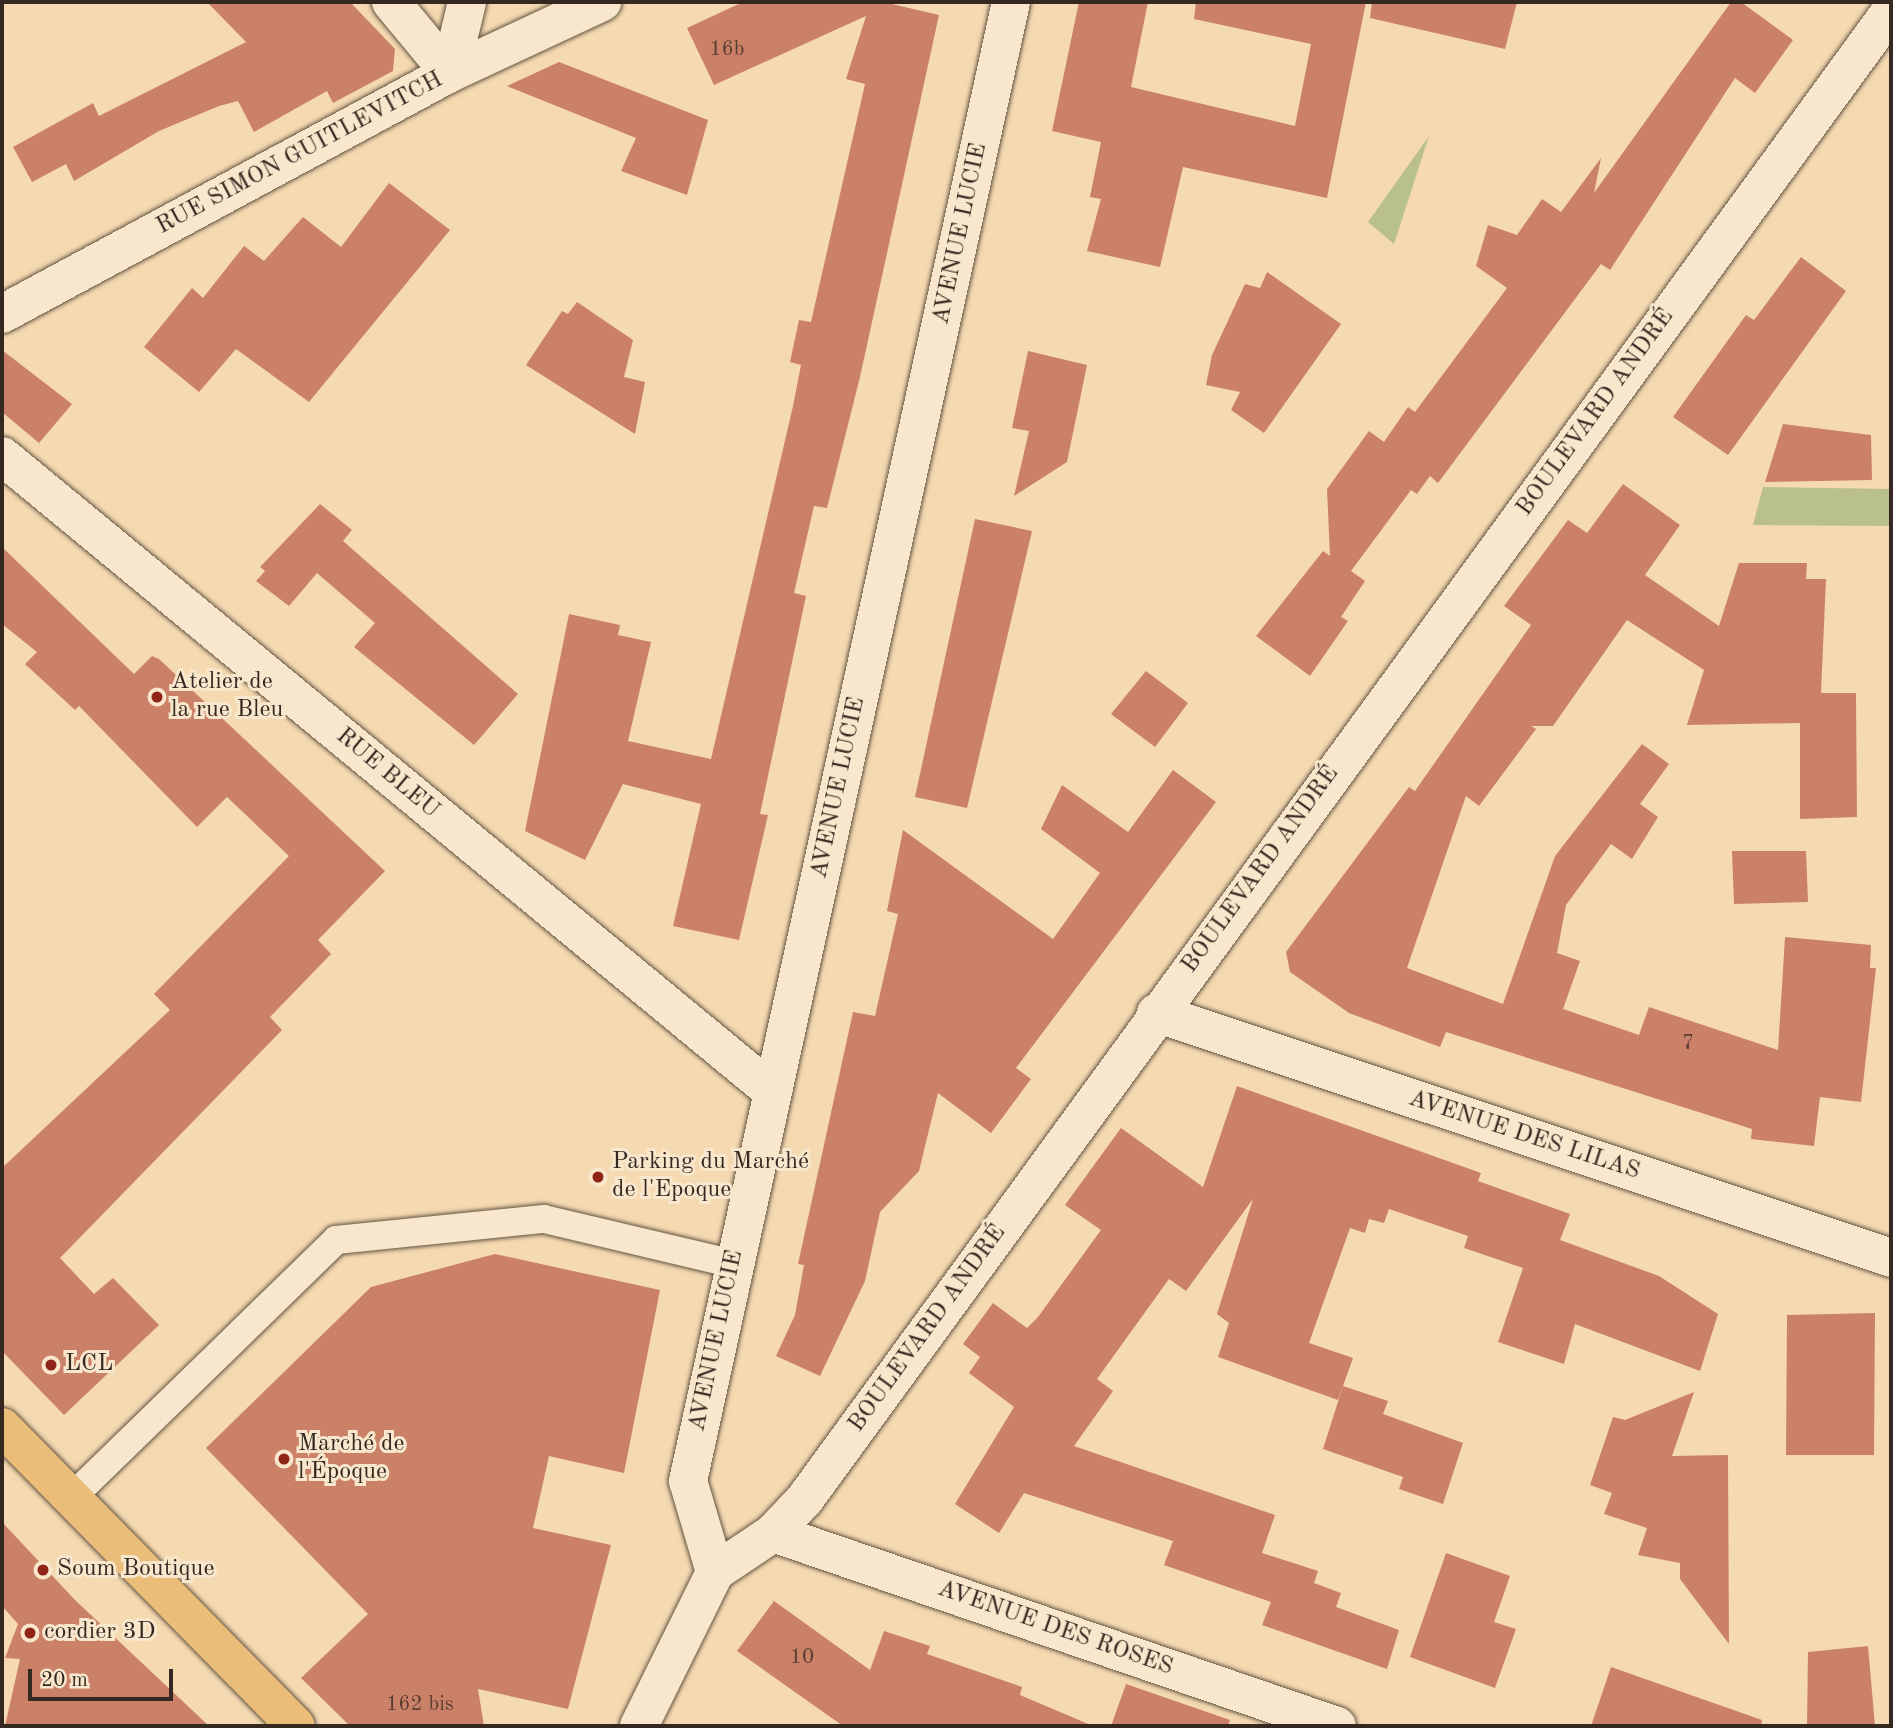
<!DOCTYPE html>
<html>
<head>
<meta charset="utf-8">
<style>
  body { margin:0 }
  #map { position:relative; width:1893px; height:1728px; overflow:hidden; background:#f5dab1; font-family:"Old Standard TT",serif }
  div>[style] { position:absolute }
  .green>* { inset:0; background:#b9c08e }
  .building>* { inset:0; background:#cb8068 }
  .roads { filter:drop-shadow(0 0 2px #645444) drop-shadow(0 0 2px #645444) }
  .lane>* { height:28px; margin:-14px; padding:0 14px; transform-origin:14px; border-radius:14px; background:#f8e7cc }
  .street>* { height:38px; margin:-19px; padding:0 19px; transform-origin:19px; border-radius:19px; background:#f8e7cc }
  .primary>* { height:38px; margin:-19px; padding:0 19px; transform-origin:19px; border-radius:19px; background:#eabd78 }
  .dots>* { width:19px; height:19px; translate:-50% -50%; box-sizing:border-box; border:4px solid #f8e7cc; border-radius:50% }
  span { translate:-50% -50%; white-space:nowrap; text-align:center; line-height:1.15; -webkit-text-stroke:6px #f8e7cc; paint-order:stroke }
  .number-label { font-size:21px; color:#5a3e32 }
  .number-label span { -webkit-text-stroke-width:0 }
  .street-label { font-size:24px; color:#342820 }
  .poi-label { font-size:24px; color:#342820 }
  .left { translate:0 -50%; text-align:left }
  .frame { position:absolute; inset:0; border:4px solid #342820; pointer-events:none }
  .scale { position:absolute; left:28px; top:1669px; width:145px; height:32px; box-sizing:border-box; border:4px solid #342820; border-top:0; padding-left:9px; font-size:21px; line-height:24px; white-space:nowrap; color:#342820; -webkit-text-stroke:5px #f8e7cc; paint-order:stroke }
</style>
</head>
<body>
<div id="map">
  <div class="green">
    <div style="clip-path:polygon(1429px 136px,1394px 244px,1368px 222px)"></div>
    <div style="clip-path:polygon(1763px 487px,1891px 489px,1891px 526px,1753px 525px)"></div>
  </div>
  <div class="building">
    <div style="clip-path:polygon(207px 2px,350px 2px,395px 49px,393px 71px,333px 103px,327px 91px,254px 132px,238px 101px,219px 106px,159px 131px,74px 181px,66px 164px,32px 182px,13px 147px,93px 103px,99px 116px,246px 42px)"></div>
    <div style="clip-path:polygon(743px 2px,897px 2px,892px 4px,939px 15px,860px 377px,827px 508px,814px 506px,794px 593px,806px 596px,760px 814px,768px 815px,739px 940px,673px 926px,701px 804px,623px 784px,585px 860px,525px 831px,569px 614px,620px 625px,618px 635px,651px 642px,628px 741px,711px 759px,793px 406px,801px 365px,790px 362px,799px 320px,811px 322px,865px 84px,846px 79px,866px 16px,714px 85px,687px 28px)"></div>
    <div style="clip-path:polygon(1079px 2px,1148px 2px,1131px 87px,1295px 126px,1311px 44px,1194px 19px,1196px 2px,1366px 2px,1327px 198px,1183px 167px,1160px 267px,1087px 251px,1101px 199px,1090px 197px,1101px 142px,1052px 131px)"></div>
    <div style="clip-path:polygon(1372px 2px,1517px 2px,1505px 49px,1370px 18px)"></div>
    <div style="clip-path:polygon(1731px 2px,1741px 2px,1793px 40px,1755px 93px,1735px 78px,1610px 270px,1601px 264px,1438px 483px,1430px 476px,1417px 494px,1411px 490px,1351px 571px,1365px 581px,1341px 617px,1348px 621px,1310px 676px,1256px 636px,1323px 551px,1330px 556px,1327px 489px,1369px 431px,1384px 442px,1408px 407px,1415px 412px,1507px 288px,1476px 266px,1488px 225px,1517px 235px,1542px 199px,1561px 212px,1601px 158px,1594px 193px)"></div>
    <div style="clip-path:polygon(559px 62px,708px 120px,687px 195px,621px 171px,636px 138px,507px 86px)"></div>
    <div style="clip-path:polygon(389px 183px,450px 230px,309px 402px,236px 349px,199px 392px,144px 347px,192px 288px,203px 298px,244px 246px,264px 261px,303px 217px,341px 247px)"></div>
    <div style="clip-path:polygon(1801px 257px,1846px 291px,1728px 455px,1673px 417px,1746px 315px,1754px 320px)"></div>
    <div style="clip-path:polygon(1267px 272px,1341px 324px,1264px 433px,1231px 410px,1240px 392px,1206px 385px,1212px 355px,1245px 284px,1260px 288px)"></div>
    <div style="clip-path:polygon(577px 302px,633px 340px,624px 377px,645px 382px,635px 434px,526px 365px,562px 311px,568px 314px)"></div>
    <div style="clip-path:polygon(2px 350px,72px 404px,39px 443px,2px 412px)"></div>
    <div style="clip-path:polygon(1028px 351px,1087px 365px,1067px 462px,1014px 496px,1029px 431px,1012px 428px)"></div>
    <div style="clip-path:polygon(1783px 424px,1871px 435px,1872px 480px,1765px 482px)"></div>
    <div style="clip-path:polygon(1623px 484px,1680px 525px,1645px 575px,1719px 626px,1739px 563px,1807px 563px,1806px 579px,1826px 579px,1821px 693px,1856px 693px,1857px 817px,1800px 819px,1800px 723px,1687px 725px,1704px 670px,1627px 620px,1553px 726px,1531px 726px,1536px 729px,1479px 806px,1466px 796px,1407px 968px,1503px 1004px,1555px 856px,1642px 744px,1669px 764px,1640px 804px,1658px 817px,1632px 859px,1611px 844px,1566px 905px,1557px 953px,1580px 961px,1563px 1009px,1639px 1035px,1649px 1007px,1778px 1050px,1785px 937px,1871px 945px,1870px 968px,1876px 968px,1861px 1102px,1820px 1097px,1814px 1146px,1751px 1139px,1752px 1129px,1446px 1032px,1440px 1047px,1349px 1013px,1290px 972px,1286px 952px,1409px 787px,1415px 791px,1531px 625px,1504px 606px,1568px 520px,1587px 533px)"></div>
    <div style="clip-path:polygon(320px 504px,352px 530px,343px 541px,518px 694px,474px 745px,354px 647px,375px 623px,317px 573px,289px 606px,256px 581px,265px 571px,260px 567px)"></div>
    <div style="clip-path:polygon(975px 519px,1032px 531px,967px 808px,915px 797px)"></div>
    <div style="clip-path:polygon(2px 547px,134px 674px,152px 656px,159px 659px,385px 871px,318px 940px,331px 954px,270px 1017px,282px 1030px,60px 1258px,94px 1294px,113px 1278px,159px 1325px,64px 1415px,2px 1351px,2px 1168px,170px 1010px,154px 994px,289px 856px,227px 797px,197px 827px,79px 706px,75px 710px,25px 664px,37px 652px,2px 624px)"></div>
    <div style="clip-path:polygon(1146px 671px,1188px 703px,1155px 747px,1111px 714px)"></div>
    <div style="clip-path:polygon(1173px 770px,1216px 802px,1016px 1068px,1031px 1079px,991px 1133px,938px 1093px,919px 1171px,880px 1212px,865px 1281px,820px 1376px,776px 1356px,795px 1315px,804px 1265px,798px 1264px,853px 1012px,875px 1016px,898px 914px,887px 911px,903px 830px,1053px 939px,1100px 873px,1041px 829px,1062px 785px,1128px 832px)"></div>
    <div style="clip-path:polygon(1732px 851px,1806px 851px,1808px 902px,1734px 904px)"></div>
    <div style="clip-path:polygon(1237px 1086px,1481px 1173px,1478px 1181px,1570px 1214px,1560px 1240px,1659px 1276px,1718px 1314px,1700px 1371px,1575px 1324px,1564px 1364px,1498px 1342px,1523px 1268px,1464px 1248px,1468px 1236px,1389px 1209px,1384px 1223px,1369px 1219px,1365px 1233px,1350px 1228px,1309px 1343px,1353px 1358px,1338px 1400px,1218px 1357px,1229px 1323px,1217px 1314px,1253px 1199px,1186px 1291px,1169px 1279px,1097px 1379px,1113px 1391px,1074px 1446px,1275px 1515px,1262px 1553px,1318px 1571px,1314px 1583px,1341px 1593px,1336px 1607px,1399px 1630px,1387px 1669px,1262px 1625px,1271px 1602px,1164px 1565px,1173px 1541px,1024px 1493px,999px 1533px,955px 1504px,1014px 1407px,969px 1373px,980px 1357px,963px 1344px,993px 1303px,1027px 1328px,1038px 1317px,1101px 1230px,1065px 1205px,1121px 1128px,1203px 1187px)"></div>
    <div style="clip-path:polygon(495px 1254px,660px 1290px,624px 1473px,549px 1456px,533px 1528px,611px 1545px,568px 1709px,478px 1689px,484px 1726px,350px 1726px,301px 1678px,368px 1614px,206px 1448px,371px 1287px)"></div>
    <div style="clip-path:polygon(1875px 1313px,1874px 1455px,1786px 1455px,1787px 1315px)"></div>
    <div style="clip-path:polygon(1343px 1386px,1388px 1401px,1383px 1414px,1463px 1443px,1443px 1504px,1399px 1489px,1403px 1477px,1323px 1449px)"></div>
    <div style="clip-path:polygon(1694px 1392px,1672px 1456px,1728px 1455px,1729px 1644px,1680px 1579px,1680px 1563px,1638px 1555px,1647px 1528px,1604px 1514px,1612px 1493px,1590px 1485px,1613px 1417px,1625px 1420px)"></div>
    <div style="clip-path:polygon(2px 1522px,75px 1600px,209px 1726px,5px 1726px,20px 1659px,5px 1658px,18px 1624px,2px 1606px)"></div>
    <div style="clip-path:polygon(1446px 1553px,1510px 1576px,1494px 1622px,1516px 1629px,1495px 1688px,1410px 1657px)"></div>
    <div style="clip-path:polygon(774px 1601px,870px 1670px,884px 1631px,930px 1646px,927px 1654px,1022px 1687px,1020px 1695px,1093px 1726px,843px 1726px,737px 1651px)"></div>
    <div style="clip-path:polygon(1868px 1646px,1875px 1726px,1807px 1726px,1808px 1652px)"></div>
    <div style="clip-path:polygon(1611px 1667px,1762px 1720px,1761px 1726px,1591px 1726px)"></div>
    <div style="clip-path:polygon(1126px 1684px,1230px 1720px,1228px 1726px,1111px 1726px)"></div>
  </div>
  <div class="roads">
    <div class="lane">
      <div style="left:71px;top:1498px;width:370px;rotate:-44.2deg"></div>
      <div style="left:336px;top:1240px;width:209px;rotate:-5.8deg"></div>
      <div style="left:544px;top:1219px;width:195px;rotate:13.3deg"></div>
    </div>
    <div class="street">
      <div style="left:391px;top:2px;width:92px;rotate:50.3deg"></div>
      <div style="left:450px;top:73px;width:73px;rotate:-76.5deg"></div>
      <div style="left:2px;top:314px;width:509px;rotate:-28.28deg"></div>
      <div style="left:450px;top:73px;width:168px;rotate:-25deg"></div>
      <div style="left:2px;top:456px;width:999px;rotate:39.52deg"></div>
      <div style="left:1156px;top:1013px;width:775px;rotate:18.43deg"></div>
      <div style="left:773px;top:1533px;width:596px;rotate:18.89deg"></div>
      <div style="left:715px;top:1572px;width:95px;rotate:-106.5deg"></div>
      <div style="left:688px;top:1481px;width:1514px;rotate:-77.68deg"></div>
      <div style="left:639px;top:1726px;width:172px;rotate:-63.7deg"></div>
      <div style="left:715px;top:1572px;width:70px;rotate:-33.9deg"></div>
      <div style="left:773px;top:1533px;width:47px;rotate:-46.7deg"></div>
      <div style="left:805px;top:1499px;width:1842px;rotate:-53.88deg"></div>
    </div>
    <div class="primary">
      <div style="left:2px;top:1427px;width:419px;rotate:45.5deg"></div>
    </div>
  </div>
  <div class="dots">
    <div style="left:157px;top:697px;background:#8f2418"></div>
    <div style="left:598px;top:1177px;background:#8f2418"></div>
    <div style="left:51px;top:1365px;background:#8f2418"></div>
    <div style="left:284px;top:1459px;background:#8f2418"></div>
    <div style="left:43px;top:1570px;background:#8f2418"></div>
    <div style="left:30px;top:1633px;background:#8f2418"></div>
  </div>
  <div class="number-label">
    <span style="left:727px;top:50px">16b</span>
    <span style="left:1688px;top:1044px">7</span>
    <span style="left:802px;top:1658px">10</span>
    <span style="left:420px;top:1705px">162 bis</span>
  </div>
  <div class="street-label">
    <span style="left:300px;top:154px;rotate:-28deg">RUE SIMON GUITLEVITCH</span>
    <span style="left:961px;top:234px;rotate:-78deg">AVENUE LUCIE</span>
    <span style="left:1596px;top:413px;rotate:-54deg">BOULEVARD ANDRÉ</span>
    <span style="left:387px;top:774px;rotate:40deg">RUE BLEU</span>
    <span style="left:839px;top:788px;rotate:-78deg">AVENUE LUCIE</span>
    <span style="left:1261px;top:870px;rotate:-54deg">BOULEVARD ANDRÉ</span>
    <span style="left:1524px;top:1136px;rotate:18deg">AVENUE DES LILAS</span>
    <span style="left:928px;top:1329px;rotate:-54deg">BOULEVARD ANDRÉ</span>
    <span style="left:717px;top:1341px;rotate:-78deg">AVENUE LUCIE</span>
    <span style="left:1055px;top:1629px;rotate:19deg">AVENUE DES ROSES</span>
  </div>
  <div class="poi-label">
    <span class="left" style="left:171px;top:697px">Atelier de<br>la rue Bleu</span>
    <span class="left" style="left:612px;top:1177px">Parking du Marché<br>de l'Epoque</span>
    <span class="left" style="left:65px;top:1365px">LCL</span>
    <span class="left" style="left:298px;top:1459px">Marché de<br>l'Époque</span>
    <span class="left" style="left:57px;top:1570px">Soum Boutique</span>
    <span class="left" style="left:44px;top:1633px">cordier 3D</span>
  </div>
  <div class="frame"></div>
  <div class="scale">20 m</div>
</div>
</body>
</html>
